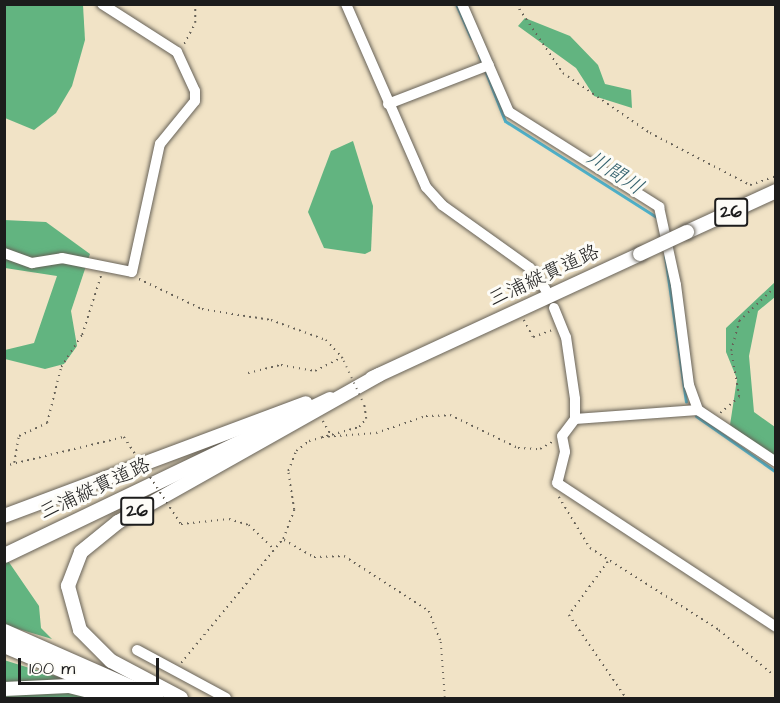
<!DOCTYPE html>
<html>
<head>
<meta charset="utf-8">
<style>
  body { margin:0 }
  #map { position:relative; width:780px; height:703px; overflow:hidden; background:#f1e3c6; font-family:"Architects Daughter","Klee One",sans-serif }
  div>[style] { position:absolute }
  .forest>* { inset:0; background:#62b480 }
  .stream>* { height:3px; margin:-1.5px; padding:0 1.5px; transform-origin:1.5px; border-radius:1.5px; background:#4eb3cd }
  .path>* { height:1.5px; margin-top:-0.75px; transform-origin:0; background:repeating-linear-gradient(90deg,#676258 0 1.5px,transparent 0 6px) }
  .roads { filter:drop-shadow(0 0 2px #676258) drop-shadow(0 0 2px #676258) }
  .minor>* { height:10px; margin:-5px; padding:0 5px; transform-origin:5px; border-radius:5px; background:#fff }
  .major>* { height:14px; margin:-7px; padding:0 7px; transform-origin:7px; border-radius:7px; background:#fff }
  .highway>* { height:15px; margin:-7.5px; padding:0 7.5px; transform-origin:7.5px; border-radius:7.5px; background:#fff }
  .path-bridge>* { height:1.5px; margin-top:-0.75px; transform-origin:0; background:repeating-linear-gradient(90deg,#676258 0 1.5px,transparent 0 6px) }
  .bridges { filter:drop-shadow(0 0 2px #676258) drop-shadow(0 0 2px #676258) }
  .major-bridge>* { height:14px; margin:-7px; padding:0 7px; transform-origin:7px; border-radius:7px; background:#fff }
  span { translate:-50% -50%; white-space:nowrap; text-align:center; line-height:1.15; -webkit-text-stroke:6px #fdfcf7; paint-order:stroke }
  .shield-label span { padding:2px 4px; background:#fdfcf7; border:2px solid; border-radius:4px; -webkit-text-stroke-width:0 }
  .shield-label { font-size:18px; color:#1c1c1c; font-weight:700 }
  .street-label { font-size:20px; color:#1c1c1c }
  .water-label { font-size:21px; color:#32606c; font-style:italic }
  .frame { position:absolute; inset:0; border:6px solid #1c1c1c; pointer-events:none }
  .scale { position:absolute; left:18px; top:658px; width:141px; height:27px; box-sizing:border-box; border:3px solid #1c1c1c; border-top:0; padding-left:8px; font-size:18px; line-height:21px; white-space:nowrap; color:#1c1c1c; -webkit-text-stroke:4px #fdfcf7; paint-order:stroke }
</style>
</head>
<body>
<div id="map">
  <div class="forest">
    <div style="clip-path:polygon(5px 4px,83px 5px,85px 40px,72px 86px,56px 113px,34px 130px,5px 118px)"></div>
    <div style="clip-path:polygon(525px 18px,570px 36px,598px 65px,605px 84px,631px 90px,632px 108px,594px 96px,576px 68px,518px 26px)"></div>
    <div style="clip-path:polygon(353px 141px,373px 206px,371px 251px,365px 254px,324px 248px,308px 212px,331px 151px)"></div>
    <div style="clip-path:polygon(4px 220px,46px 222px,90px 254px,71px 311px,77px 346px,64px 364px,45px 369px,5px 359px,5px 350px,34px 343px,57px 276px,5px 268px)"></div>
    <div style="clip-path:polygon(775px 282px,775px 297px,758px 311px,749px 356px,754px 412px,775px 427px,775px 458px,730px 425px,737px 379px,726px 352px,726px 328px)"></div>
    <div style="clip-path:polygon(4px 555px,39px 606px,41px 628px,52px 639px,5px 625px)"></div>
    <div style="clip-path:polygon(4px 660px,87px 686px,93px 698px,5px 698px)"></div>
  </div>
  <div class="stream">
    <div style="left:456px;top:4px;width:37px;rotate:66deg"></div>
    <div style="left:479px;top:55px;width:71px;rotate:68.5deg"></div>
    <div style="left:505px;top:121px;width:181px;rotate:32.4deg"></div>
    <div style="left:665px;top:256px;width:147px;rotate:81.8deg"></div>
    <div style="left:696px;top:416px;width:98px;rotate:35deg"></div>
  </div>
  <div class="path">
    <div style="left:516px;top:4px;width:83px;rotate:55.7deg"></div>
    <div style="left:563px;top:73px;width:106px;rotate:34.6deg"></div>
    <div style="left:650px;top:133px;width:113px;rotate:27.5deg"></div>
    <div style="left:750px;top:185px;width:28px;rotate:-19deg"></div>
    <div style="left:184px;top:44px;width:24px;rotate:-62deg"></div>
    <div style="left:195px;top:23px;width:19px;rotate:-90deg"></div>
    <div style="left:139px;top:279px;width:70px;rotate:25.5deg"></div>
    <div style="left:202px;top:309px;width:70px;rotate:9.1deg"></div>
    <div style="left:271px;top:320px;width:59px;rotate:20deg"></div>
    <div style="left:326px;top:340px;width:23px;rotate:47deg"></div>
    <div style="left:524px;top:320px;width:19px;rotate:62deg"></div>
    <div style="left:533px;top:337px;width:20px;rotate:-20deg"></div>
    <div style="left:248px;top:373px;width:34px;rotate:-14deg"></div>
    <div style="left:281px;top:365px;width:35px;rotate:10deg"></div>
    <div style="left:315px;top:371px;width:30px;rotate:-27deg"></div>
    <div style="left:342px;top:357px;width:4px;rotate:63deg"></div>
    <div style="left:720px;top:413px;width:25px;rotate:-40deg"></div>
    <div style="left:739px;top:397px;width:47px;rotate:-99.9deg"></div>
    <div style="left:731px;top:351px;width:31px;rotate:-75deg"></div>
    <div style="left:739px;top:321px;width:51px;rotate:-43.4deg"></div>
    <div style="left:323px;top:421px;width:16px;rotate:60deg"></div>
    <div style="left:322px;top:437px;width:54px;rotate:-4.2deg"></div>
    <div style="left:376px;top:433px;width:53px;rotate:-18.8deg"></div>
    <div style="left:426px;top:416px;width:24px;rotate:-2deg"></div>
    <div style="left:450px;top:415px;width:76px;rotate:25.9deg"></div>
    <div style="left:518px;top:448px;width:22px;rotate:3deg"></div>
    <div style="left:540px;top:449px;width:14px;rotate:-30deg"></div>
    <div style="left:14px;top:463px;width:27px;rotate:-80deg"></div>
    <div style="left:19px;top:436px;width:31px;rotate:-25deg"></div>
    <div style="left:47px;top:423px;width:58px;rotate:-76deg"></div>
    <div style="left:61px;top:367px;width:38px;rotate:-57deg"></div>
    <div style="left:82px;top:335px;width:63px;rotate:-72.4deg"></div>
    <div style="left:4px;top:466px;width:123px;rotate:-13.6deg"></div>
    <div style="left:559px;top:497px;width:60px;rotate:58.7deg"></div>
    <div style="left:590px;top:548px;width:153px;rotate:32.4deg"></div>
    <div style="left:719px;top:630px;width:74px;rotate:39.5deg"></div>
    <div style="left:181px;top:524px;width:48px;rotate:-5.9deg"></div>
    <div style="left:229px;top:519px;width:21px;rotate:17deg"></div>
    <div style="left:249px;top:525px;width:33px;rotate:44deg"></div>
    <div style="left:284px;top:540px;width:34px;rotate:30deg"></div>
    <div style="left:314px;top:557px;width:30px;rotate:-2deg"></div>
    <div style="left:344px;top:556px;width:101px;rotate:32.9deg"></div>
    <div style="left:429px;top:611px;width:33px;rotate:69deg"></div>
    <div style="left:441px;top:642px;width:55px;rotate:85.8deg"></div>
    <div style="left:608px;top:562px;width:66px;rotate:126.3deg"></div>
    <div style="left:569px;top:615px;width:101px;rotate:55.5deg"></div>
    <div style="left:181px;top:663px;width:161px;rotate:-50.6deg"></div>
    <div style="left:283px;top:539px;width:31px;rotate:-69deg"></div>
    <div style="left:294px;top:510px;width:39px;rotate:-99deg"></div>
    <div style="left:288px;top:471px;width:22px;rotate:-68deg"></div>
    <div style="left:296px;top:451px;width:16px;rotate:-38deg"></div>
    <div style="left:309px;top:441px;width:52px;rotate:-15.6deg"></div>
    <div style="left:359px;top:427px;width:11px;rotate:-49deg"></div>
    <div style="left:366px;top:419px;width:15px;rotate:-98deg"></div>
  </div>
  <div class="roads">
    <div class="minor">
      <div style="left:346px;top:4px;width:200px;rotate:66.4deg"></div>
      <div style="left:426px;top:187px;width:24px;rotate:48deg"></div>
      <div style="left:442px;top:205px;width:108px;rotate:35.6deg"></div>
      <div style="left:530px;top:268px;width:26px;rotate:54deg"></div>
      <div style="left:462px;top:4px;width:118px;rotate:66.5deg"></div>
      <div style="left:509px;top:112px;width:178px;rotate:32.3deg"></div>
      <div style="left:659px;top:207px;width:80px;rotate:77.7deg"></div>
      <div style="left:676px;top:285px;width:101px;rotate:82.6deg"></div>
      <div style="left:689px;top:385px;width:27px;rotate:70deg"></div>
      <div style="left:388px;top:104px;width:108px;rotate:-21.1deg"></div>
      <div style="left:4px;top:253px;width:30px;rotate:20deg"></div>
      <div style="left:32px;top:263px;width:30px;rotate:-9deg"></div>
      <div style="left:62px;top:258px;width:71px;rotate:11.3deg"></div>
      <div style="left:132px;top:272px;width:131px;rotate:-77.7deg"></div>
      <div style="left:160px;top:144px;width:55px;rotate:-50.9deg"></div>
      <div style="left:195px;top:101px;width:10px;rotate:-90deg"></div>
      <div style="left:195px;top:91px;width:43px;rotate:-114.8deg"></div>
      <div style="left:177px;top:52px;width:89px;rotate:-147.4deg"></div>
      <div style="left:554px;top:308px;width:31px;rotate:68deg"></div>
      <div style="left:566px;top:337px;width:63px;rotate:81.7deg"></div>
      <div style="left:575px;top:399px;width:20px;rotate:90deg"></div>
      <div style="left:575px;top:419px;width:21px;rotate:127deg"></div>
      <div style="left:562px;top:436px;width:16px;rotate:79deg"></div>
      <div style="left:565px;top:452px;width:32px;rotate:104deg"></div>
      <div style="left:557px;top:483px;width:262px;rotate:33.3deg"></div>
      <div style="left:575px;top:419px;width:123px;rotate:-4.2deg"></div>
      <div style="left:698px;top:410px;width:94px;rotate:33.7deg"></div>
      <div style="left:137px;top:650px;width:101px;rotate:28.3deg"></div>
    </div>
    <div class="major">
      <div style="left:687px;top:232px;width:98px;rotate:-24.7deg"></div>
      <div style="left:372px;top:378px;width:295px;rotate:-24.8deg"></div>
      <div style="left:4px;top:516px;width:322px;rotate:-20.5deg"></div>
      <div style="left:4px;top:689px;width:65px;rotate:-2.6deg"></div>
      <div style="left:69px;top:686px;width:38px;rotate:14deg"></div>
      <div style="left:181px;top:698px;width:79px;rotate:-152.1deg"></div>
      <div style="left:111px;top:661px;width:44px;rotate:-135deg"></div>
      <div style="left:80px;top:630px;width:46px;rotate:-105.3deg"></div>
      <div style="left:68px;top:586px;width:36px;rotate:-69deg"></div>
      <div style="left:81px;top:552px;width:48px;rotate:-39deg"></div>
      <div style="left:118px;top:522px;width:300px;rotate:-29.4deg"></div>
    </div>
    <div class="highway">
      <div style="left:4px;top:555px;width:361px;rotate:-25.6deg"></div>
      <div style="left:4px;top:631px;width:166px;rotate:23.8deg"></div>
      <div style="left:4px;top:645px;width:136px;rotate:23deg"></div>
    </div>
  </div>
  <div class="path-bridge">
    <div style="left:344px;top:361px;width:47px;rotate:65.1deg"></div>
    <div style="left:124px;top:437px;width:104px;rotate:56.8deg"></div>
  </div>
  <div class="bridges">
    <div class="major-bridge">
      <div style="left:640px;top:254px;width:52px;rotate:-25.1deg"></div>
    </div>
  </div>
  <div class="shield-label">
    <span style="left:731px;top:212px">26</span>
    <span style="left:137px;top:511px">26</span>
  </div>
  <div class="street-label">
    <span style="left:544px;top:276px;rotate:-25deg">三浦縦貫道路</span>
    <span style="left:95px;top:489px;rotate:-25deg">三浦縦貫道路</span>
  </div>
  <div class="water-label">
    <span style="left:615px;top:173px;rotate:33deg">川間川</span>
  </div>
  <div class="frame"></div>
  <div class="scale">100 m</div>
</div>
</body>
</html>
